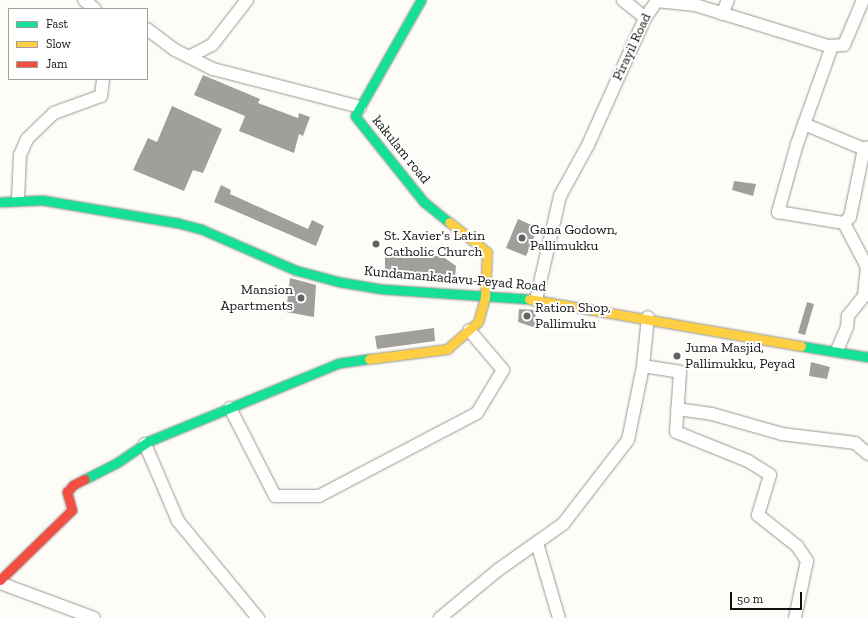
<!DOCTYPE html>
<html>
<head>
<meta charset="utf-8">
<style>
  body { margin:0 }
  #map { position:relative; width:868px; height:618px; overflow:hidden; background:#fdfcf7; font-family:"Zilla Slab",serif }
  div>[style] { position:absolute }
  .building>* { inset:0; background:#a19f9c }
  .roads { filter:drop-shadow(0 0 1px #979795) drop-shadow(0 0 1px #979795) }
  .street>* { height:12px; margin:-6px; padding:0 6px; transform-origin:6px; border-radius:6px; background:#fffffe }
  .fast>* { height:9px; margin:-4.5px; padding:0 4.5px; transform-origin:4.5px; border-radius:4.5px; background:#16e098 }
  .slow>* { height:9px; margin:-4.5px; padding:0 4.5px; transform-origin:4.5px; border-radius:4.5px; background:#ffcf43 }
  .jam>* { height:9px; margin:-4.5px; padding:0 4.5px; transform-origin:4.5px; border-radius:4.5px; background:#f24e42 }
  .dots>* { width:11px; height:11px; translate:-50% -50%; box-sizing:border-box; border:2px solid #fff; border-radius:50% }
  span { translate:-50% -50%; white-space:nowrap; text-align:center; line-height:1.15; -webkit-text-stroke:4px #fff; paint-order:stroke }
  .street-label { font-size:14px; color:#111 }
  .poi-label { font-size:14px; color:#111 }
  .left { translate:0 -50%; text-align:left }
  .right { translate:-100% -50%; text-align:right }
  .legend { position:absolute; left:8px; top:8px; width:140px; height:72px; box-sizing:border-box; background:#fff; border:1px solid #a0a0a0; margin:0; padding:5px 7px; list-style:none; font-size:12px; color:#111 }
  .legend li { display:flex; align-items:center; gap:8px; height:20px }
  .legend b { width:20px; border:1px solid #a0a0a0 }
  .scale { position:absolute; left:730px; top:592px; width:72px; height:18px; box-sizing:border-box; border:2px solid #111; border-top:0; padding-left:5px; font-size:12px; line-height:14px; white-space:nowrap; color:#111; -webkit-text-stroke:3px #fff; paint-order:stroke }
</style>
</head>
<body>
<div id="map">
  <div class="building">
    <div style="clip-path:polygon(203px 75px,260px 99px,258px 103px,298px 118px,299px 113px,310px 117px,303px 136px,299px 134px,294px 153px,239px 131px,245px 116px,194px 95px)"></div>
    <div style="clip-path:polygon(172px 106px,222px 129px,203px 173px,193px 170px,184px 191px,133px 170px,148px 138px,157px 142px)"></div>
    <div style="clip-path:polygon(734px 181px,756px 184px,753px 196px,732px 190px)"></div>
    <div style="clip-path:polygon(221px 185px,231px 190px,230px 194px,308px 229px,312px 220px,324px 226px,316px 246px,214px 202px)"></div>
    <div style="clip-path:polygon(518px 219px,538px 228px,526px 256px,506px 248px)"></div>
    <div style="clip-path:polygon(385px 256px,442px 256px,456px 266px,455px 277px,385px 269px)"></div>
    <div style="clip-path:polygon(290px 278px,316px 285px,314px 317px,286px 312px)"></div>
    <div style="clip-path:polygon(807px 302px,814px 304px,805px 335px,798px 333px)"></div>
    <div style="clip-path:polygon(519px 309px,535px 310px,536px 328px,518px 322px)"></div>
    <div style="clip-path:polygon(434px 328px,435px 341px,377px 349px,375px 336px)"></div>
    <div style="clip-path:polygon(811px 362px,830px 367px,827px 379px,809px 376px)"></div>
  </div>
  <div class="roads">
    <div class="street">
      <div style="left:84px;top:0;width:14px;rotate:39deg"></div>
      <div style="left:623px;top:0;width:28px;rotate:39deg"></div>
      <div style="left:722px;top:14px;width:15px;rotate:-67deg"></div>
      <div style="left:147px;top:29px;width:35px;rotate:37deg"></div>
      <div style="left:175px;top:50px;width:42px;rotate:26.6deg"></div>
      <div style="left:213px;top:69px;width:152px;rotate:14.5deg"></div>
      <div style="left:828px;top:46px;width:4px;rotate:45deg"></div>
      <div style="left:831px;top:49px;width:101px;rotate:109.7deg"></div>
      <div style="left:797px;top:144px;width:71px;rotate:105.6deg"></div>
      <div style="left:778px;top:212px;width:67px;rotate:9.5deg"></div>
      <div style="left:844px;top:223px;width:50px;rotate:62.4deg"></div>
      <div style="left:867px;top:267px;width:29px;rotate:96deg"></div>
      <div style="left:864px;top:296px;width:26px;rotate:129deg"></div>
      <div style="left:848px;top:316px;width:11px;rotate:95deg"></div>
      <div style="left:847px;top:327px;width:26px;rotate:113deg"></div>
      <div style="left:189px;top:57px;width:26px;rotate:-28deg"></div>
      <div style="left:212px;top:45px;width:57px;rotate:-52.1deg"></div>
      <div style="left:804px;top:124px;width:65px;rotate:22.6deg"></div>
      <div style="left:18px;top:199px;width:44px;rotate:-87.4deg"></div>
      <div style="left:20px;top:155px;width:17px;rotate:-66deg"></div>
      <div style="left:27px;top:139px;width:37px;rotate:-44deg"></div>
      <div style="left:54px;top:113px;width:50px;rotate:-19.9deg"></div>
      <div style="left:101px;top:96px;width:17px;rotate:-83deg"></div>
      <div style="left:844px;top:223px;width:8px;rotate:-45deg"></div>
      <div style="left:850px;top:217px;width:69px;rotate:-78.4deg"></div>
      <div style="left:864px;top:149px;width:4px;rotate:-27deg"></div>
      <div style="left:536px;top:300px;width:107px;rotate:-77deg"></div>
      <div style="left:560px;top:196px;width:58px;rotate:-61.2deg"></div>
      <div style="left:588px;top:145px;width:139px;rotate:-65.8deg"></div>
      <div style="left:645px;top:18px;width:21px;rotate:-55deg"></div>
      <div style="left:657px;top:1px;width:38px;rotate:6deg"></div>
      <div style="left:695px;top:5px;width:139px;rotate:17.1deg"></div>
      <div style="left:828px;top:46px;width:16px;rotate:-4deg"></div>
      <div style="left:844px;top:45px;width:49px;rotate:-67.1deg"></div>
      <div style="left:643px;top:366px;width:37px;rotate:9deg"></div>
      <div style="left:680px;top:372px;width:60px;rotate:93.8deg"></div>
      <div style="left:676px;top:432px;width:78px;rotate:21.9deg"></div>
      <div style="left:748px;top:461px;width:26px;rotate:32deg"></div>
      <div style="left:770px;top:475px;width:42px;rotate:106.7deg"></div>
      <div style="left:758px;top:515px;width:50px;rotate:38.5deg"></div>
      <div style="left:797px;top:546px;width:18px;rotate:56deg"></div>
      <div style="left:807px;top:561px;width:58px;rotate:101.9deg"></div>
      <div style="left:230px;top:408px;width:99px;rotate:62.9deg"></div>
      <div style="left:275px;top:496px;width:44px"></div>
      <div style="left:319px;top:496px;width:178px;rotate:-27.7deg"></div>
      <div style="left:477px;top:413px;width:50px;rotate:-58.8deg"></div>
      <div style="left:503px;top:370px;width:52px;rotate:-130.4deg"></div>
      <div style="left:677px;top:409px;width:35px;rotate:8deg"></div>
      <div style="left:712px;top:414px;width:73px;rotate:15.9deg"></div>
      <div style="left:782px;top:434px;width:74px;rotate:7deg"></div>
      <div style="left:855px;top:443px;width:17px;rotate:40deg"></div>
      <div style="left:145px;top:444px;width:84px;rotate:66.8deg"></div>
      <div style="left:178px;top:521px;width:126px;rotate:50.5deg"></div>
      <div style="left:537px;top:543px;width:78px;rotate:73.7deg"></div>
      <div style="left:0;top:583px;width:100px;rotate:20.4deg"></div>
      <div style="left:440px;top:618px;width:75px;rotate:-39.6deg"></div>
      <div style="left:498px;top:570px;width:80px;rotate:-35.3deg"></div>
      <div style="left:563px;top:524px;width:106px;rotate:-52.3deg"></div>
      <div style="left:628px;top:440px;width:76px;rotate:-78.5deg"></div>
      <div style="left:643px;top:366px;width:49px;rotate:-84.2deg"></div>
    </div>
    <div class="fast">
      <div style="left:421px;top:0;width:133px;rotate:119.6deg"></div>
      <div style="left:355px;top:116px;width:110px;rotate:51.3deg"></div>
      <div style="left:424px;top:202px;width:32px;rotate:39deg"></div>
      <div style="left:0;top:202px;width:42px;rotate:-2.7deg"></div>
      <div style="left:42px;top:200px;width:138px;rotate:9.6deg"></div>
      <div style="left:178px;top:223px;width:24px;rotate:15deg"></div>
      <div style="left:201px;top:229px;width:103px;rotate:23.6deg"></div>
      <div style="left:295px;top:270px;width:47px;rotate:14.9deg"></div>
      <div style="left:340px;top:282px;width:43px;rotate:9.5deg"></div>
      <div style="left:382px;top:289px;width:147px;rotate:3.9deg"></div>
      <div style="left:801px;top:346px;width:68px;rotate:9.3deg"></div>
      <div style="left:85px;top:479px;width:34px;rotate:-27deg"></div>
      <div style="left:115px;top:464px;width:41px;rotate:-34.1deg"></div>
      <div style="left:149px;top:441px;width:205px;rotate:-22.3deg"></div>
      <div style="left:339px;top:363px;width:30px;rotate:-8deg"></div>
    </div>
    <div class="slow">
      <div style="left:529px;top:299px;width:276px;rotate:9.8deg"></div>
      <div style="left:369px;top:359px;width:79px;rotate:-7.3deg"></div>
      <div style="left:447px;top:349px;width:41px;rotate:-41.1deg"></div>
      <div style="left:478px;top:322px;width:26px;rotate:-74deg"></div>
      <div style="left:485px;top:297px;width:45px;rotate:-87.5deg"></div>
      <div style="left:487px;top:252px;width:48px;rotate:-141.7deg"></div>
    </div>
    <div class="jam">
      <div style="left:0;top:580px;width:100px;rotate:-44.2deg"></div>
      <div style="left:72px;top:510px;width:19px;rotate:-106deg"></div>
      <div style="left:67px;top:492px;width:9px;rotate:-49deg"></div>
      <div style="left:73px;top:485px;width:13px;rotate:-27deg"></div>
    </div>
  </div>
  <div class="dots">
    <div style="left:522px;top:238px;background:#646362"></div>
    <div style="left:376px;top:244px;background:#646362"></div>
    <div style="left:301px;top:298px;background:#646362"></div>
    <div style="left:527px;top:316px;background:#646362"></div>
    <div style="left:677px;top:356px;background:#646362"></div>
  </div>
  <div class="street-label">
    <span style="left:632px;top:47px;rotate:-65deg">Pirayil Road</span>
    <span style="left:401px;top:150px;rotate:51deg">kakulam road</span>
    <span style="left:455px;top:279px;rotate:5deg">Kundamankadavu-Peyad Road</span>
  </div>
  <div class="poi-label">
    <span class="left" style="left:530px;top:238px">Gana Godown,<br>Pallimukku</span>
    <span class="left" style="left:384px;top:244px">St. Xavier's Latin<br>Catholic Church</span>
    <span class="right" style="left:293px;top:298px">Mansion<br>Apartments</span>
    <span class="left" style="left:535px;top:316px">Ration Shop,<br>Pallimuku</span>
    <span class="left" style="left:685px;top:356px">Juma Masjid,<br>Pallimukku, Peyad</span>
  </div>
  <ul class="legend">
  <li><b style="height:5px;background:#16e098"></b>Fast</li>
  <li><b style="height:5px;background:#ffcf43"></b>Slow</li>
  <li><b style="height:5px;background:#f24e42"></b>Jam</li>
  </ul>
  <div class="scale">50 m</div>
</div>
</body>
</html>
